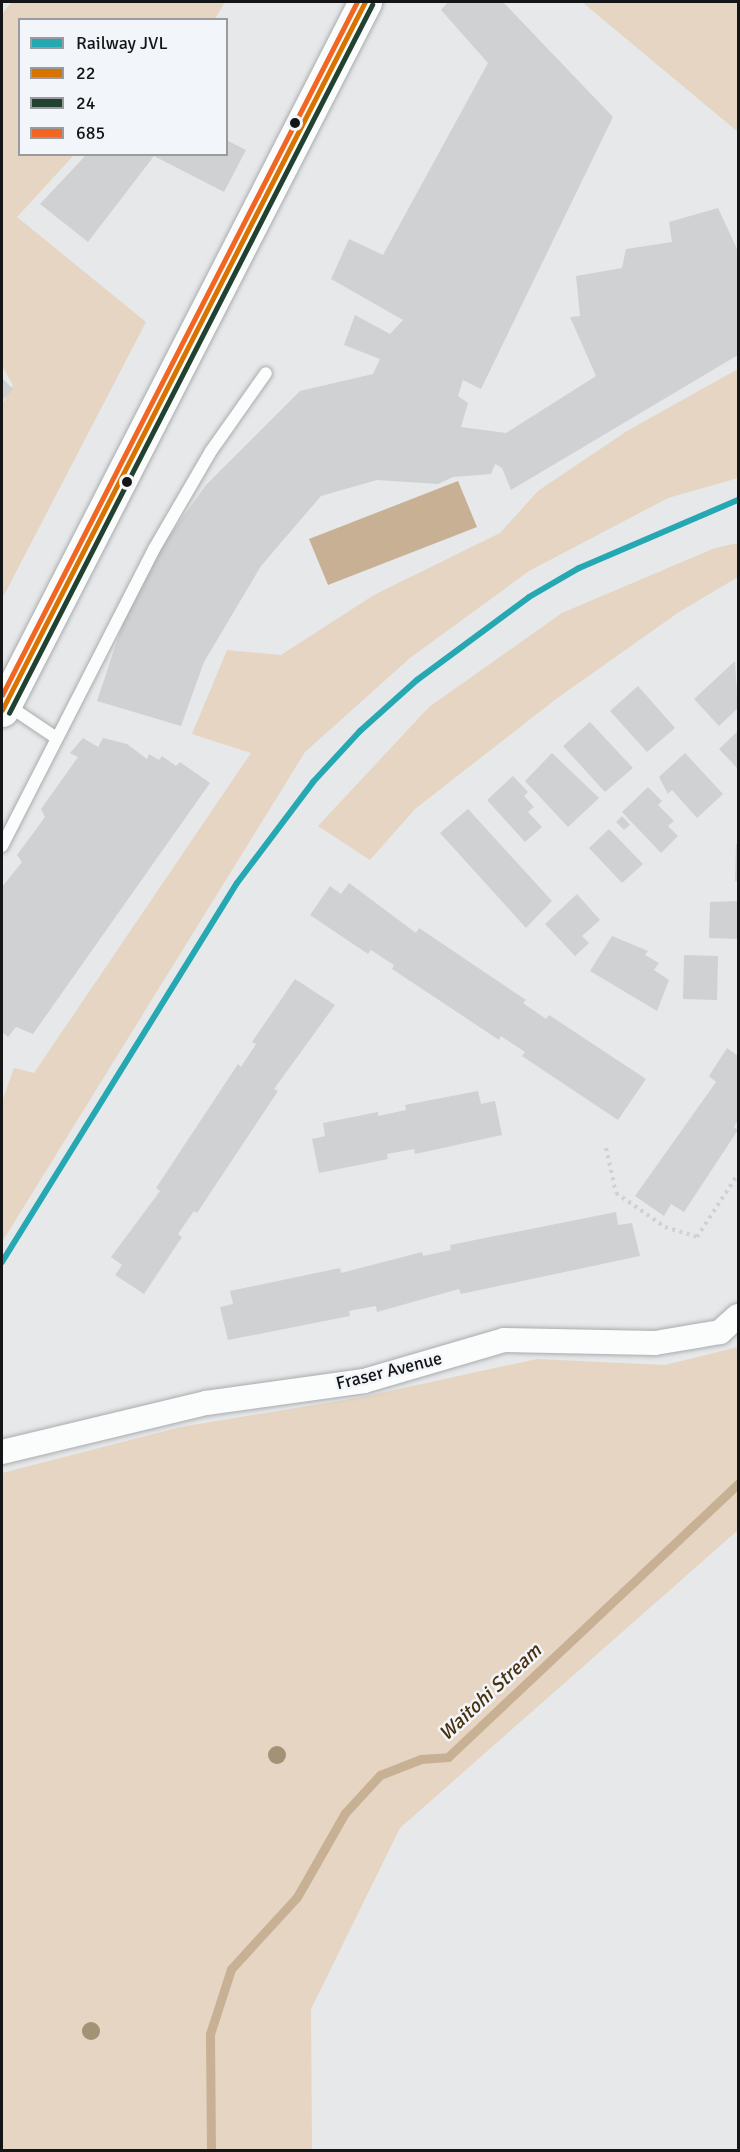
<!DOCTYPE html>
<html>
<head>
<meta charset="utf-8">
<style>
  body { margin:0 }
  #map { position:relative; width:740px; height:2152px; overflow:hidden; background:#e6e8ea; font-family:Signika,sans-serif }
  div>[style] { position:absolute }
  .green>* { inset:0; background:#e5d5c2 }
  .water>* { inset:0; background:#c8b094 }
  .stream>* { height:9px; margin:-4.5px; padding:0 4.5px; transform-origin:4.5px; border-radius:4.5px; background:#c8b094 }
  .building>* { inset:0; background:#d0d1d3 }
  .path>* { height:4px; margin-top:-2px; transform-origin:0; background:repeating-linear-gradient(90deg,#d1d1d1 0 3px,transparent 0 7.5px) }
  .roads { filter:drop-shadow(0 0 2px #aaacae) drop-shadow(0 0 2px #aaacae) }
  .service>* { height:12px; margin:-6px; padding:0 6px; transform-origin:6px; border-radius:6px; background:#fbfcfc }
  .minor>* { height:24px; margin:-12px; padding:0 12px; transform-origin:12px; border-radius:12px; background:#fbfcfc }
  .secondary>* { height:33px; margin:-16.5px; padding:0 16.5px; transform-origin:16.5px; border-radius:16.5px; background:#fbfcfc }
  .bus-1>* { height:4.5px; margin:-2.25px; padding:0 2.25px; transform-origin:2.25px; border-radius:2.25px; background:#d97300 }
  .bus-2>* { height:4.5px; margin:-2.25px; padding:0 2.25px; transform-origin:2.25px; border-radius:2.25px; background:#214230 }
  .bus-3>* { height:4.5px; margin:-2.25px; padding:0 2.25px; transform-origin:2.25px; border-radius:2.25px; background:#f26522 }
  .rail-1>* { height:6px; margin:-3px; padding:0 3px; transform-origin:3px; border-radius:3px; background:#26a8b3 }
  .trees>* { width:18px; height:18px; margin:-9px; border-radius:50%; background:#a49277 }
  .dots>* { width:16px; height:16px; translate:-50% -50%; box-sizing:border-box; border:3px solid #f2f5f9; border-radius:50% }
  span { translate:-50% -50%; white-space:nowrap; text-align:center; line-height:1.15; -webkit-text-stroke:5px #f2f5f9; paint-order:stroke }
  .street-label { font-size:18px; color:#141517 }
  .water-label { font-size:20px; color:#49300e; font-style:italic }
  .frame { position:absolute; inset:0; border:3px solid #141517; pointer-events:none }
  .legend { position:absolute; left:18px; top:18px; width:210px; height:138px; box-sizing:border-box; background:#f2f5f9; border:2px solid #999b9f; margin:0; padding:8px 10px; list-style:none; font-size:18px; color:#141517 }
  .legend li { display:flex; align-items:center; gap:12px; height:30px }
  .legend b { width:30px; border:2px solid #999b9f }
</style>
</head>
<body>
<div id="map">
  <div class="green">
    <div style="clip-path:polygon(12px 2px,225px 2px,215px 19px,20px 20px,20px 154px,74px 155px,17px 217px,146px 322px,2px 599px,2px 404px,13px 385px,2px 366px,2px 14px)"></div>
    <div style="clip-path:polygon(582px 2px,738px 2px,738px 132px)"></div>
    <div style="clip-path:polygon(738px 369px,738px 478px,668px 498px,529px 571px,410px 658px,305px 752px,2px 1242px,2px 1102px,14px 1068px,34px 1073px,251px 753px,192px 734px,227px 650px,281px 655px,374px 595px,500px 533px,538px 491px,627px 431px)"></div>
    <div style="clip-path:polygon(738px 543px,738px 577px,679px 612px,556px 699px,415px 809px,370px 860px,318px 826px,429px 707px,562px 613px,715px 548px)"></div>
    <div style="clip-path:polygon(738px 1347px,738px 1530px,400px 1828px,311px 2009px,312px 2150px,2px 2150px,2px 1473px,181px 1427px,362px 1397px,537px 1359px,665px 1365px)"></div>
  </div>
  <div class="water">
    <div style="clip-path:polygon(458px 481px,477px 527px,328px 585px,309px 539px)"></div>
  </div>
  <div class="stream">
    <div style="left:211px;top:2150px;width:116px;rotate:-90.5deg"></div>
    <div style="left:210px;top:2034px;width:68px;rotate:-72.1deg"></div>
    <div style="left:231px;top:1969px;width:98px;rotate:-47.5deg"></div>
    <div style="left:297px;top:1897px;width:97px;rotate:-60.3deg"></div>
    <div style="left:345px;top:1813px;width:52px;rotate:-47.4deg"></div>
    <div style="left:380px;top:1775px;width:44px;rotate:-21.3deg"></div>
    <div style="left:421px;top:1759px;width:27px;rotate:-4deg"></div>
    <div style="left:448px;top:1757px;width:398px;rotate:-43.3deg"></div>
  </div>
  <div class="building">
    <div style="clip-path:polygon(448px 2px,503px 2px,613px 117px,481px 389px,463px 380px,458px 396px,468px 403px,461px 427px,506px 433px,596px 376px,570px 317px,580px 316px,576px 276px,622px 268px,626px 249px,672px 242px,669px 222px,718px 208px,738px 251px,738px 355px,511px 490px,502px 468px,495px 464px,491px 474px,453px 477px,438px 484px,377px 480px,321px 496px,261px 566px,204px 662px,181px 726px,97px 701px,123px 623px,157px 553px,206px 485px,300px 391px,373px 374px,380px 359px,344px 345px,355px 315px,390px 334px,403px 320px,331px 279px,349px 239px,383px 255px,488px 63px,441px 10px)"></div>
    <div style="clip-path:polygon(226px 140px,246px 150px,224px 192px,154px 156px,88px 242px,40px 204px,87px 154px,226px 154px)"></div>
    <div style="clip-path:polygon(2px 378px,13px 389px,2px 401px)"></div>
    <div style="clip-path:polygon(735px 661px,738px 708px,719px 726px,694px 699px)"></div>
    <div style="clip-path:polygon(638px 686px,675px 728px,647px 752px,610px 711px)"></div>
    <div style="clip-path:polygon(590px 722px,633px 768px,605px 792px,563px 746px)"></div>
    <div style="clip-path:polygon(738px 731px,738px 769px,719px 749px)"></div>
    <div style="clip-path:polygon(83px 738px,98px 747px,103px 738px,127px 744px,147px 759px,149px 754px,159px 760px,162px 756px,176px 766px,180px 762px,210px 783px,33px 1034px,16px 1027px,8px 1037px,2px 1032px,2px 887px,22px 862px,17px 855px,45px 817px,41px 809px,78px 757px,70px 753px)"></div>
    <div style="clip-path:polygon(552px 753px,599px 798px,568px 827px,525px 781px)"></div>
    <div style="clip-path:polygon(685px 753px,723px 794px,697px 818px,672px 790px,668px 794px,659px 777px)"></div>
    <div style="clip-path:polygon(513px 776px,528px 792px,524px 796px,534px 807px,528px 812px,542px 827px,525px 842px,487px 800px)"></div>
    <div style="clip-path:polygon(648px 787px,662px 801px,658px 805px,674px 821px,668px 826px,678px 836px,661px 853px,622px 812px)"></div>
    <div style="clip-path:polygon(468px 809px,552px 901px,526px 928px,440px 833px)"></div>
    <div style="clip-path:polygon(622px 816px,630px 825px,624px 830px,616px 822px)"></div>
    <div style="clip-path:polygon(609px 829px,643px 864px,622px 883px,589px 848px)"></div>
    <div style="clip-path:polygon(736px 844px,738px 844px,738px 881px,735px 881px)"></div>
    <div style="clip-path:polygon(349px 883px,416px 933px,419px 928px,526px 1000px,523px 1003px,546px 1019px,549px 1015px,646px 1079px,618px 1120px,522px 1056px,525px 1052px,501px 1036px,499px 1040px,392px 969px,394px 965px,371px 950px,368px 954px,310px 915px,330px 886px,341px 894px)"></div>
    <div style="clip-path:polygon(577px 894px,600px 920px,582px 936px,589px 943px,575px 956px,545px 924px)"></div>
    <div style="clip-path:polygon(738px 901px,738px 939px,709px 938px,710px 902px)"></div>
    <div style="clip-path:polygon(612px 936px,648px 951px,645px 955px,659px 963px,654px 970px,669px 980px,657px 1011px,590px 971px)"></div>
    <div style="clip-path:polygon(684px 955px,718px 956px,717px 1000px,683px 999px)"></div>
    <div style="clip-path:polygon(295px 979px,335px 1005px,274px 1089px,278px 1091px,197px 1213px,194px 1211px,178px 1234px,182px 1237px,144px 1294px,115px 1275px,122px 1265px,111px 1257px,160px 1191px,156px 1188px,238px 1064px,241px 1067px,256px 1044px,252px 1042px)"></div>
    <div style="clip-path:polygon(727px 1048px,738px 1056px,738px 1120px,734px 1127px,738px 1130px,684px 1212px,671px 1204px,664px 1216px,635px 1196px,716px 1082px,709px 1076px)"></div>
    <div style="clip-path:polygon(478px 1091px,481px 1104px,495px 1101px,502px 1135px,415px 1154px,414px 1149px,387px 1154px,388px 1159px,319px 1173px,312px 1139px,325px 1136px,323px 1123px,378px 1112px,378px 1116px,406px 1110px,405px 1105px)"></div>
    <div style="clip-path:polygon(616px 1212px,618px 1225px,632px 1223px,640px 1256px,461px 1294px,459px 1289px,377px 1312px,376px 1306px,349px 1311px,350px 1316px,228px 1340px,220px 1307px,233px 1304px,230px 1291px,340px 1268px,341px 1273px,422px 1252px,423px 1256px,451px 1250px,450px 1245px)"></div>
  </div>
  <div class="path">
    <div style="left:606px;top:1148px;width:46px;rotate:77.5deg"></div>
    <div style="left:616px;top:1193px;width:60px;rotate:34.8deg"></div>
    <div style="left:665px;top:1227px;width:34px;rotate:17deg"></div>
    <div style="left:697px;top:1237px;width:75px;rotate:-56.9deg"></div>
  </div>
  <div class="roads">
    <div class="service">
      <div style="left:6px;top:704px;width:59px;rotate:34deg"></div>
      <div style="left:2px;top:846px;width:334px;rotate:-62.9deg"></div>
      <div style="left:154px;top:549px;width:113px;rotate:-59.8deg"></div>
      <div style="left:211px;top:451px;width:95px;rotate:-54.8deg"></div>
    </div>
    <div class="minor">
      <div style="left:2px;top:1452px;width:210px;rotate:-13.5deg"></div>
      <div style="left:206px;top:1403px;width:160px;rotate:-7.9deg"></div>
      <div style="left:364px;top:1381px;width:146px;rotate:-16.3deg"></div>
      <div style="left:504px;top:1340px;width:151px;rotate:1.1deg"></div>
      <div style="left:655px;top:1343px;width:66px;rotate:-9.6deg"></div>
      <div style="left:720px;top:1332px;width:24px;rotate:-42deg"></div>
    </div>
    <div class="secondary">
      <div style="left:2px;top:710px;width:796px;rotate:-62.86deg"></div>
    </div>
  </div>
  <div class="bus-1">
    <div style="left:2px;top:710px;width:796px;rotate:-62.86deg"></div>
  </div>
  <div class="bus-2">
    <div style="left:9px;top:713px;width:796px;rotate:-62.86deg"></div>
  </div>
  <div class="bus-3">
    <div style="left:2px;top:695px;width:779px;rotate:-62.88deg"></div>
  </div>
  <div class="rail-1">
    <div style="left:2px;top:1262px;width:446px;rotate:-58.2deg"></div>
    <div style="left:237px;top:883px;width:126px;rotate:-53deg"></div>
    <div style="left:313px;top:782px;width:69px;rotate:-47.3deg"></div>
    <div style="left:360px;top:731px;width:76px;rotate:-41.8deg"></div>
    <div style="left:417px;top:680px;width:139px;rotate:-36.5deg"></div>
    <div style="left:529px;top:597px;width:58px;rotate:-30.1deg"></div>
    <div style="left:579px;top:568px;width:173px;rotate:-23.2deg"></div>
  </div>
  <div class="trees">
    <div style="left:277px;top:1755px"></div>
    <div style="left:91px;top:2031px"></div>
  </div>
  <div class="dots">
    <div style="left:295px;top:123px;background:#141517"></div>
    <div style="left:127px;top:482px;background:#141517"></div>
  </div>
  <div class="street-label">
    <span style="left:389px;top:1371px;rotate:-14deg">Fraser Avenue</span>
  </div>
  <div class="water-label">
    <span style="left:490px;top:1692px;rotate:-43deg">Waitohi Stream</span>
  </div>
  <div class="frame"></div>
  <ul class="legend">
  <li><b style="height:8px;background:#26a8b3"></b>Railway JVL</li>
  <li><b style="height:8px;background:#d97300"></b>22</li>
  <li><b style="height:8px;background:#214230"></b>24</li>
  <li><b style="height:8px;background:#f26522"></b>685</li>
  </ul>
</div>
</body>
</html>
